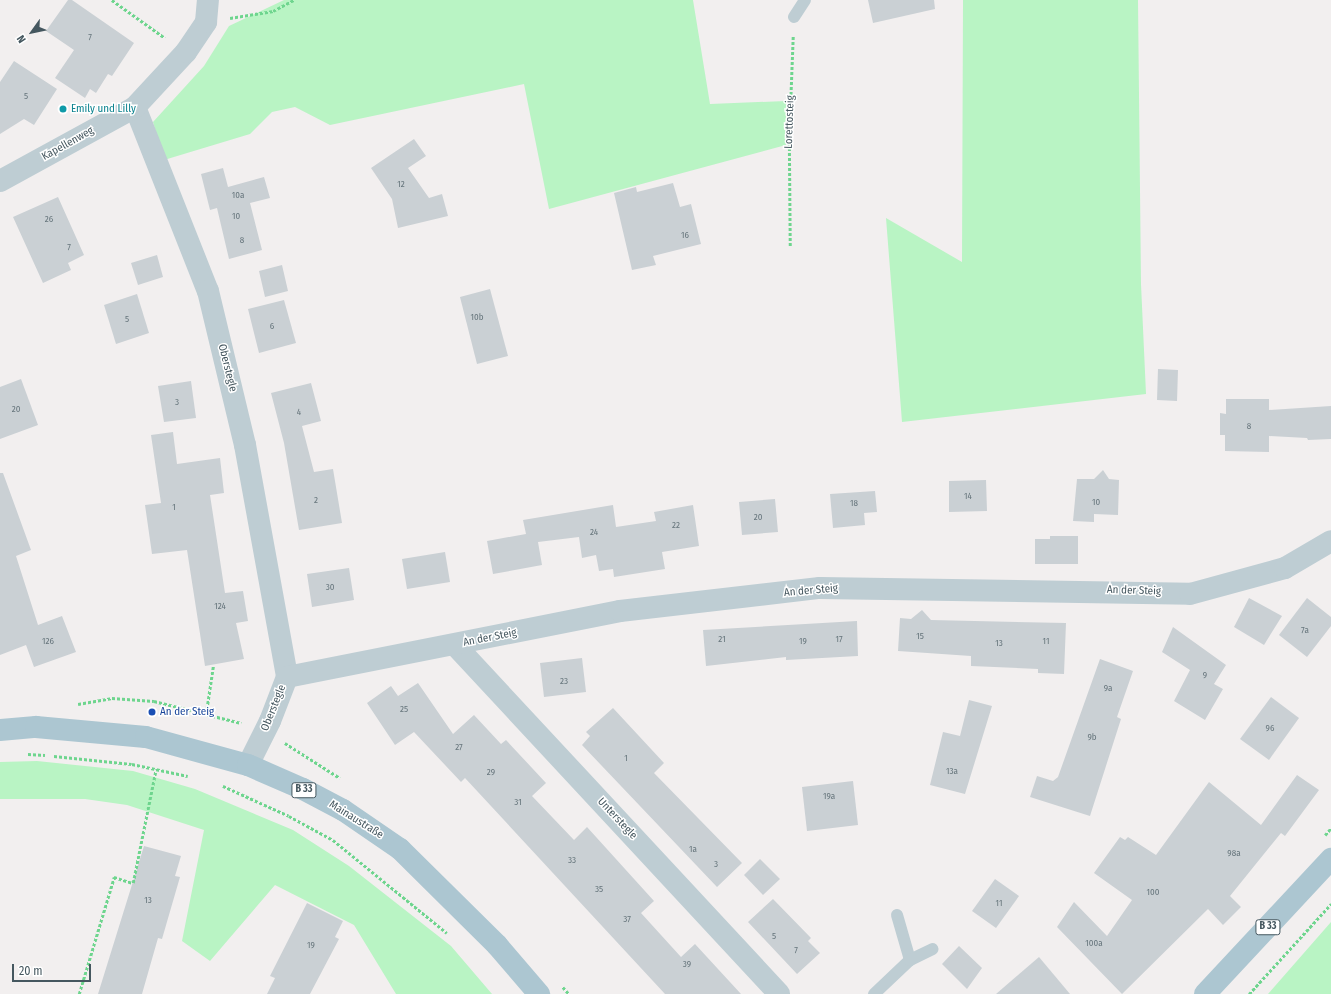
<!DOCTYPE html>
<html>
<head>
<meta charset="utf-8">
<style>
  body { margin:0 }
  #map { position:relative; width:1331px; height:994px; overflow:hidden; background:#f2efef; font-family:"Fira Sans Condensed",sans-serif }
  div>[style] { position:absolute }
  .green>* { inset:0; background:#b9f4c4 }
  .building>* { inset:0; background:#cad0d4 }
  .path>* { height:2.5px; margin-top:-1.25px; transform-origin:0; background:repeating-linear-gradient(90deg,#6ed58e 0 3px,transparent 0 5px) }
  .service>* { height:12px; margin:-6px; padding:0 6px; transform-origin:6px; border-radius:6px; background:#becdd3 }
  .minor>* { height:22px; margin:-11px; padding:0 11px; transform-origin:11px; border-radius:11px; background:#becdd3 }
  .primary>* { height:22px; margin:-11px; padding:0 11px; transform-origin:11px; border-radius:11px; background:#acc6d1 }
  .dots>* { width:11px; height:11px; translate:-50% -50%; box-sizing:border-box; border:2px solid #fff; border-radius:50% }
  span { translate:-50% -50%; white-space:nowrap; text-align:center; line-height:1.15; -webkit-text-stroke:3px #fff; paint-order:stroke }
  .number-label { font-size:9px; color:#66757c }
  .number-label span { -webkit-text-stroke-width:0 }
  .shield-label span { padding:1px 3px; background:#fff; border:1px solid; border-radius:3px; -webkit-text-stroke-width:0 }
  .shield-label { font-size:10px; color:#45575f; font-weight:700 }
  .culture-label { font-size:11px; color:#0d838f }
  .left { translate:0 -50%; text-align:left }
  .street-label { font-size:11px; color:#45575f }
  .transit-label { font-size:11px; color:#164399 }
  .north { position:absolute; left:12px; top:12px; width:40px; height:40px; -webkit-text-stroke:3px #fff; paint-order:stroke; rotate:237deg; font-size:11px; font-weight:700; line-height:16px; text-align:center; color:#45575f }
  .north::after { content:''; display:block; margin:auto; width:14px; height:18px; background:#45575f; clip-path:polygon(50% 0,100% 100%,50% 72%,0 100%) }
  .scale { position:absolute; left:12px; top:964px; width:79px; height:18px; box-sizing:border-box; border:2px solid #45575f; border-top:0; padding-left:5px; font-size:12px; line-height:14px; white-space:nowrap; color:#45575f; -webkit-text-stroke:3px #fff; paint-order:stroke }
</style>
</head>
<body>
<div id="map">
  <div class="green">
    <div style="clip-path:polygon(284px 0,693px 0,710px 104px,786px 101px,786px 145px,549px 209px,524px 84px,330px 125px,295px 107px,272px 112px,250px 134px,164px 160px,153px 122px,204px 66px,229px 26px)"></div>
    <div style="clip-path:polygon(963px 0,1138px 0,1141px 284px,1146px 394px,902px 422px,886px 218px,962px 262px)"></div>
    <div style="clip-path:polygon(37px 761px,133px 771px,195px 789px,293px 830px,349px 866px,451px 946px,492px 994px,396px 994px,354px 925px,275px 885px,210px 961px,182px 941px,204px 830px,127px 805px,85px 799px,0 799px,0 762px)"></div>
    <div style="clip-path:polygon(1331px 922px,1331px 994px,1268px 994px)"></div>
  </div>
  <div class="building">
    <div style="clip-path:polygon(68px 0,72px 0,134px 43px,112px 76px,108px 74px,96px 93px,90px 89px,85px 98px,55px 78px,74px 50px,46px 31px)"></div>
    <div style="clip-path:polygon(868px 0,934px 0,935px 9px,873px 23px)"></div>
    <div style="clip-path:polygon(14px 61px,57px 89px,34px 125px,24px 119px,0 134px,0 82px)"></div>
    <div style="clip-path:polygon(414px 139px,426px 156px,408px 168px,429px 198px,442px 194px,448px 216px,398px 228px,392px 199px,371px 168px)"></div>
    <div style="clip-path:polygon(223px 168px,228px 187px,264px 177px,270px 198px,250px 203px,262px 250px,229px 259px,217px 208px,210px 210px,201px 174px)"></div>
    <div style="clip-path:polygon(673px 183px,680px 207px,691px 204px,701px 244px,653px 256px,656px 265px,632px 270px,614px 193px,636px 187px,637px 192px)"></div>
    <div style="clip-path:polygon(58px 197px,84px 255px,68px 263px,71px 270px,43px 283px,13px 217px)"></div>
    <div style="clip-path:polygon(157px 255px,163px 277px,138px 285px,131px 263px)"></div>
    <div style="clip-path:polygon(282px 265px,288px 291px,265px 297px,259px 271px)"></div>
    <div style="clip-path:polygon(490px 289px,508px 356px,477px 364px,460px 297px)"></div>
    <div style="clip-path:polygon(137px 294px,149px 333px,116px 344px,104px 305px)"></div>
    <div style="clip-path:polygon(284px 300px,296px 343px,259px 353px,248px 309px)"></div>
    <div style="clip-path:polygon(1158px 369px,1178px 370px,1177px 401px,1157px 400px)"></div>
    <div style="clip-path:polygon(21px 379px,38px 425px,0 439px,0 387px)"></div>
    <div style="clip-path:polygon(191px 381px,196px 418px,164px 422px,158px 386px)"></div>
    <div style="clip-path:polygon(311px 383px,321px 421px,302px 426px,314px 472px,333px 469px,342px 523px,299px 530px,284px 443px,271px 393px)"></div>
    <div style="clip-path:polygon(1226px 399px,1269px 399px,1269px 410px,1331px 406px,1331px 439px,1308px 440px,1307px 438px,1269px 436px,1269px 452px,1225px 451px,1225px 435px,1220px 435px,1220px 413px,1226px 414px)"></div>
    <div style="clip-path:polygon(173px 432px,177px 464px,220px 458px,224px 493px,210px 495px,225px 593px,243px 591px,248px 621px,236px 623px,244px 659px,205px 666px,187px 550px,152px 554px,145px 505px,161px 503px,151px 435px)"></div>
    <div style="clip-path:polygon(1103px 470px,1109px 479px,1119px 480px,1118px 515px,1094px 514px,1094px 522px,1073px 521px,1077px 479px,1094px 479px)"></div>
    <div style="clip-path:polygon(0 473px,3px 473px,31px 550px,16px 556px,38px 625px,62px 616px,76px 652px,34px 667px,26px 645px,0 655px)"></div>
    <div style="clip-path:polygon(986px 480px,987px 511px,949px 512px,949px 481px)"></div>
    <div style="clip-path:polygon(875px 491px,877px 512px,864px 513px,865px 525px,833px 528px,830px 494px)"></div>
    <div style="clip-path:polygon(775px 499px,778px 532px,742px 535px,739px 502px)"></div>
    <div style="clip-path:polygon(613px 505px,616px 527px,656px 521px,654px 512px,693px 505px,699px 546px,662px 552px,665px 569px,614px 577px,613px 569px,599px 571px,596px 555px,582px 558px,579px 537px,538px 542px,542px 565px,493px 574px,487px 541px,526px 534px,523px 520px)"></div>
    <div style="clip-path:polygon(1050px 536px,1078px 536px,1078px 564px,1035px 564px,1035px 539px,1050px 539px)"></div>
    <div style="clip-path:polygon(445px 552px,450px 582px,407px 589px,402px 559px)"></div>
    <div style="clip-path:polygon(349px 568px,354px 600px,312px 607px,307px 574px)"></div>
    <div style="clip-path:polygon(1249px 598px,1282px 616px,1264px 645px,1234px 627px)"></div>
    <div style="clip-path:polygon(1307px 598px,1331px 617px,1331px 626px,1307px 657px,1279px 635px)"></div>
    <div style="clip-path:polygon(922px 610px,931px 620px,1066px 623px,1064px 674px,1038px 673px,1038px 669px,971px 666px,971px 656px,898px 651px,900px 618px,911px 619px)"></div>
    <div style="clip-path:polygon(857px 621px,858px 656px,786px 660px,786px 657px,706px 666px,703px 630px)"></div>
    <div style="clip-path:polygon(1173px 627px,1226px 665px,1214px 684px,1223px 689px,1205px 720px,1174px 701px,1190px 670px,1162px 652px)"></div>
    <div style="clip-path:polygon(582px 658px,586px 692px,544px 697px,540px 663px)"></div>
    <div style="clip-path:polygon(1100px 659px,1133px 671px,1117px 717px,1121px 719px,1090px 816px,1030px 797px,1037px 776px,1053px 781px,1058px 777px)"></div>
    <div style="clip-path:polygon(418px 683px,453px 734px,474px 715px,501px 744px,506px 740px,546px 783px,532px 796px,574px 840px,587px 827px,654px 901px,641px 913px,681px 957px,695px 944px,741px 994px,665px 994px,465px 778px,461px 782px,414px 732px,395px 745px,367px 703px,391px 686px,398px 696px)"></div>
    <div style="clip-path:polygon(1271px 697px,1299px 718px,1269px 760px,1240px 739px)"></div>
    <div style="clip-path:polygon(969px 700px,992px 706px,965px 794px,930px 785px,943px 732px,960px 736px)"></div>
    <div style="clip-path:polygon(613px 708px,664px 763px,654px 773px,742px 863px,717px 887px,582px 745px,590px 736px,586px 732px)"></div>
    <div style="clip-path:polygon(1297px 775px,1319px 790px,1285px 836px,1281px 833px,1230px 896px,1241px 907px,1223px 925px,1208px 909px,1122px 994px,1057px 927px,1074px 902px,1107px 936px,1132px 900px,1094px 873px,1120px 837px,1125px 840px,1128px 837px,1156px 855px,1209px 782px,1261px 825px)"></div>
    <div style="clip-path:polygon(853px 781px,858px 825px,807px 831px,802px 787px)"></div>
    <div style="clip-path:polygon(144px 846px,181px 856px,175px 876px,180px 877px,162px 939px,158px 938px,142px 994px,98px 994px)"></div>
    <div style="clip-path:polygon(760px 859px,780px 879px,763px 895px,744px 875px)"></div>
    <div style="clip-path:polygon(995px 879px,1019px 896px,996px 928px,972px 911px)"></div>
    <div style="clip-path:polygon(773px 899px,811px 938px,808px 941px,820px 953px,797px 974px,748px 922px)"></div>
    <div style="clip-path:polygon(307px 903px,343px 921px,335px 937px,339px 939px,310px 994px,267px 994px,275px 978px,270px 976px)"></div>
    <div style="clip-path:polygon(959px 946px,982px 968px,967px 989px,942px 964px)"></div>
    <div style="clip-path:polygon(1039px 957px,1070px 994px,996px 994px)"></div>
  </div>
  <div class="path">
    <div style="left:112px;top:0;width:65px;rotate:35.6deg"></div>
    <div style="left:230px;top:18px;width:44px;rotate:-9.2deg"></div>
    <div style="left:273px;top:11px;width:24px;rotate:-28deg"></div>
    <div style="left:790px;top:246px;width:106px;rotate:-90.5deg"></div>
    <div style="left:789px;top:140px;width:105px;rotate:-87.8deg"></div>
    <div style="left:78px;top:704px;width:35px;rotate:-10deg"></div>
    <div style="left:112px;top:698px;width:42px;rotate:4.1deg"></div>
    <div style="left:154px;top:701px;width:90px;rotate:14.2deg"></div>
    <div style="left:206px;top:714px;width:48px;rotate:-81.5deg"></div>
    <div style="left:285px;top:743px;width:65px;rotate:32.5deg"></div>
    <div style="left:28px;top:754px;width:17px;rotate:3deg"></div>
    <div style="left:54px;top:756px;width:78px;rotate:5.9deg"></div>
    <div style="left:132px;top:764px;width:57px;rotate:12.1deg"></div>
    <div style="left:223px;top:786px;width:72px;rotate:24.4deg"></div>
    <div style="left:289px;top:816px;width:50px;rotate:28.6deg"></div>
    <div style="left:333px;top:840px;width:147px;rotate:39.2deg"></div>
    <div style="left:1325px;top:835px;width:9px;rotate:-49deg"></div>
    <div style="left:563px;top:987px;width:9px;rotate:49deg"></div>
    <div style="left:79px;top:994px;width:122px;rotate:-73.3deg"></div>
    <div style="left:114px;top:877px;width:20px;rotate:18deg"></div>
    <div style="left:133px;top:883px;width:116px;rotate:-78.6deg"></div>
    <div style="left:1249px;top:994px;width:122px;rotate:-47.7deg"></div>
  </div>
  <div class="service">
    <div style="left:794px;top:17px;width:20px;rotate:-57deg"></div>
    <div style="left:897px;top:915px;width:47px;rotate:73.9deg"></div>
    <div style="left:874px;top:994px;width:50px;rotate:-43.4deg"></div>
    <div style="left:910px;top:960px;width:25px;rotate:-26deg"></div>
  </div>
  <div class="minor">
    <div style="left:135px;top:107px;width:198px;rotate:68.4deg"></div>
    <div style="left:208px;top:291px;width:158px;rotate:76.5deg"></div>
    <div style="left:245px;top:445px;width:236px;rotate:79.7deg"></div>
    <div style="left:287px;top:677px;width:47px;rotate:111.1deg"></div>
    <div style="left:270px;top:721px;width:49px;rotate:116.6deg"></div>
    <div style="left:0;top:181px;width:154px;rotate:-28.7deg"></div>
    <div style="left:135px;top:107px;width:75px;rotate:-47.2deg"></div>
    <div style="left:186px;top:52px;width:36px;rotate:-56deg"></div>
    <div style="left:206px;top:22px;width:22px;rotate:-85deg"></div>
    <div style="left:455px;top:645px;width:476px;rotate:47.1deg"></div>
    <div style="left:287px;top:677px;width:339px;rotate:-11.2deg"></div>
    <div style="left:620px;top:611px;width:201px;rotate:-6.6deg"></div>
    <div style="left:820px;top:588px;width:370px;rotate:0.9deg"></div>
    <div style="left:1190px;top:594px;width:98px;rotate:-15.3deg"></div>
    <div style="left:1285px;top:568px;width:53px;rotate:-30.4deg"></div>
  </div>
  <div class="primary">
    <div style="left:0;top:730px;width:36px;rotate:-5deg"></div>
    <div style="left:36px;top:727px;width:110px;rotate:5.2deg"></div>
    <div style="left:146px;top:737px;width:106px;rotate:15.4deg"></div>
    <div style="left:248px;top:765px;width:60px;rotate:23.6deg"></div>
    <div style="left:303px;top:789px;width:45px;rotate:27.7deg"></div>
    <div style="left:343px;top:810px;width:69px;rotate:34.4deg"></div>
    <div style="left:400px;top:849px;width:136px;rotate:44.7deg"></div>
    <div style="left:497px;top:945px;width:65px;rotate:49.4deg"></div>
    <div style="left:1205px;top:994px;width:185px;rotate:-47deg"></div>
  </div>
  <div class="dots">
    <div style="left:63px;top:109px;background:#0f9aa8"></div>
    <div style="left:152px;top:712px;background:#1a4fb4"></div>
  </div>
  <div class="number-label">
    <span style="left:90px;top:37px">7</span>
    <span style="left:26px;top:96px">5</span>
    <span style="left:401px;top:184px">12</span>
    <span style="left:238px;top:195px">10a</span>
    <span style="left:236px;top:216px">10</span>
    <span style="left:49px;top:219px">26</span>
    <span style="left:685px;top:235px">16</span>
    <span style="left:242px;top:240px">8</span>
    <span style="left:69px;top:247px">7</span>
    <span style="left:477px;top:317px">10b</span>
    <span style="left:127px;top:319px">5</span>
    <span style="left:272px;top:326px">6</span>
    <span style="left:177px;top:402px">3</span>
    <span style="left:16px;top:409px">20</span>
    <span style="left:299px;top:412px">4</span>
    <span style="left:1249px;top:426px">8</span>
    <span style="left:968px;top:496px">14</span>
    <span style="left:316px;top:500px">2</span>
    <span style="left:1096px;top:502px">10</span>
    <span style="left:854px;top:503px">18</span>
    <span style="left:174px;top:507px">1</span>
    <span style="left:758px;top:517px">20</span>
    <span style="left:676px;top:525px">22</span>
    <span style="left:594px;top:532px">24</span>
    <span style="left:330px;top:587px">30</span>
    <span style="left:220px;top:606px">124</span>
    <span style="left:1305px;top:630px">7a</span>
    <span style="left:920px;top:636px">15</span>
    <span style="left:722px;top:639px">21</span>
    <span style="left:839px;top:639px">17</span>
    <span style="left:48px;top:641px">126</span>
    <span style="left:803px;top:641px">19</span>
    <span style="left:1046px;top:641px">11</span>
    <span style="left:999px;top:643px">13</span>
    <span style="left:1205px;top:675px">9</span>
    <span style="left:564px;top:681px">23</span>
    <span style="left:1108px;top:688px">9a</span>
    <span style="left:404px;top:709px">25</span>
    <span style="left:1270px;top:728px">96</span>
    <span style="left:1092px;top:737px">9b</span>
    <span style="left:459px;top:747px">27</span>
    <span style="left:626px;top:758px">1</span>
    <span style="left:952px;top:771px">13a</span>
    <span style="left:491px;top:772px">29</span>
    <span style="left:829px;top:796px">19a</span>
    <span style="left:518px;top:802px">31</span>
    <span style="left:693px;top:849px">1a</span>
    <span style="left:1234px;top:853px">98a</span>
    <span style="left:572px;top:860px">33</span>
    <span style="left:716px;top:864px">3</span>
    <span style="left:599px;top:889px">35</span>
    <span style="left:1153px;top:892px">100</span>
    <span style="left:148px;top:900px">13</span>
    <span style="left:999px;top:903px">11</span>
    <span style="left:627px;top:919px">37</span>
    <span style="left:774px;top:936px">5</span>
    <span style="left:1094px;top:943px">100a</span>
    <span style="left:311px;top:945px">19</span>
    <span style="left:796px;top:950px">7</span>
    <span style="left:687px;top:964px">39</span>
  </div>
  <div class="shield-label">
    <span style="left:304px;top:790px">B 33</span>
    <span style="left:1268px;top:927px">B 33</span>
  </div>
  <div class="culture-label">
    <span class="left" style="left:71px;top:109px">Emily und Lilly</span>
  </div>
  <div class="street-label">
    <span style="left:790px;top:122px;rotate:-88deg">Lorettosteig</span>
    <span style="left:68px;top:144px;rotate:-29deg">Kapellenweg</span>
    <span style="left:227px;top:368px;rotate:76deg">Oberstegle</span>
    <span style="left:811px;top:591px;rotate:-5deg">An der Steig</span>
    <span style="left:1134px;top:591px;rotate:2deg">An der Steig</span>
    <span style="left:490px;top:638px;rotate:-11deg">An der Steig</span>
    <span style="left:274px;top:708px;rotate:-68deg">Oberstegle</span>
    <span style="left:617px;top:819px;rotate:47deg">Unterstegle</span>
    <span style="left:356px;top:820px;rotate:32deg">Mainaustraße</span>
  </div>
  <div class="transit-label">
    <span class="left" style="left:160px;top:712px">An der Steig</span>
  </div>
  <div class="north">N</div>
  <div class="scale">20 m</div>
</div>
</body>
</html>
